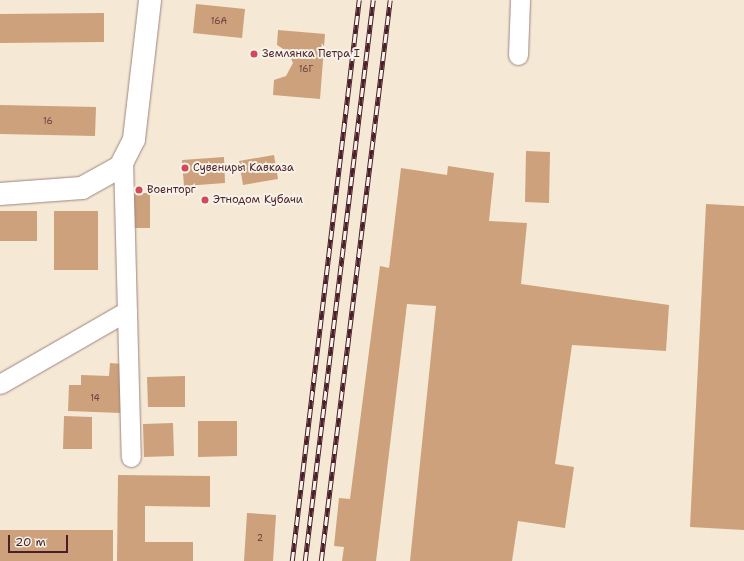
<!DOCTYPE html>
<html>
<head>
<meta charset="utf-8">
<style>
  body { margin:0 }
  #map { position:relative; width:744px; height:561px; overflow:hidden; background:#f5e9d5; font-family:"Shantell Sans",sans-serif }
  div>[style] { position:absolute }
  .building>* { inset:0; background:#cda17b }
  .roads { filter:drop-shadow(0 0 1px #a08480) drop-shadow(0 0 1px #a08480) }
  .street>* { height:19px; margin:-9.5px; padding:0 9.5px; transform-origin:9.5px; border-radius:9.5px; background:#fff }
  .secondary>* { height:22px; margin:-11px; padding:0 11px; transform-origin:11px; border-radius:11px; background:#fff }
  .rail>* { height:4.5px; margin-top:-2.25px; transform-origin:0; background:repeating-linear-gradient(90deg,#f7f3e8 0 9px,#4a1f2b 0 18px); box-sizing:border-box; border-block:1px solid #4a1f2b }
  .dots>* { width:11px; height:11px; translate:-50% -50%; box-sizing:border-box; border:2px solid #f7f3e8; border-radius:50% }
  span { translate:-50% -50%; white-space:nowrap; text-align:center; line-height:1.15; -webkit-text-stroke:4px #f7f3e8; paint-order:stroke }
  .number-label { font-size:9px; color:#6b403f }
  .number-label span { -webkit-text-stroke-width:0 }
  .poi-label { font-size:11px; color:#4a1f2b }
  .left { translate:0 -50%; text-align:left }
  .scale { position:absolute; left:8px; top:535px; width:60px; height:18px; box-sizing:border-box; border:2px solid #4a1f2b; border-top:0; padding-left:5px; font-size:12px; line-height:14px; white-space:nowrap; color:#4a1f2b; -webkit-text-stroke:3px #f7f3e8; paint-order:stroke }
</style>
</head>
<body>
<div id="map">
  <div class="building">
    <div style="clip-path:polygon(196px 4px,245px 9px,242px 38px,193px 33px)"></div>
    <div style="clip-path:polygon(104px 13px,104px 42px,0 43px,0 14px)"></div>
    <div style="clip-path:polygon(278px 30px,325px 34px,320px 99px,273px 95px,274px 80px,286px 76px,293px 63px,288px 52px,277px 45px)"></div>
    <div style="clip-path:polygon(0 105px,96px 107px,95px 136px,0 134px)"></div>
    <div style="clip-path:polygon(526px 151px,550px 152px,549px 203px,525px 202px)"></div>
    <div style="clip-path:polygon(274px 155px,278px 179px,243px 185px,239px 161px)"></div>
    <div style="clip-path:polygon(224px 157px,225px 183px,184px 186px,182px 160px)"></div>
    <div style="clip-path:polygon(448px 166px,494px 173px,489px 221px,527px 223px,521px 284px,669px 305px,666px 351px,572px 345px,555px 464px,574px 467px,565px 528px,518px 521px,512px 561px,410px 561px,436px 306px,407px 304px,376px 561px,342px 561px,344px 547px,334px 546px,339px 498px,350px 499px,380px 266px,389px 268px,401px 168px,447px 175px)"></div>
    <div style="clip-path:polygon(131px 193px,150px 193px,150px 228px,131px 228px)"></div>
    <div style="clip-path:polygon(706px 204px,744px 206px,744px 530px,690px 527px)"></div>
    <div style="clip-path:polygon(0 211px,37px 211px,37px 241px,0 241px)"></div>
    <div style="clip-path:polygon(54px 211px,98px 211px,98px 270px,54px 270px)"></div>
    <div style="clip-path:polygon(110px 363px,122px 364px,121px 413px,68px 411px,69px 385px,81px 385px,81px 375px,109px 376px)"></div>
    <div style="clip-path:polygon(185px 376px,185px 407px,148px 407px,147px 377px)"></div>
    <div style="clip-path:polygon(64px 416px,92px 417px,92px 449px,63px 449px)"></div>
    <div style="clip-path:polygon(198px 421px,237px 421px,237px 456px,198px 457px)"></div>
    <div style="clip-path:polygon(173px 423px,174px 456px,144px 457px,143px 424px)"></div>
    <div style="clip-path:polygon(118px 475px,210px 476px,210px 507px,145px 506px,145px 542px,193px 542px,193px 561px,117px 561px)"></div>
    <div style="clip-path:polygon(247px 513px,276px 515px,273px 561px,244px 561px)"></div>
    <div style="clip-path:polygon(0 530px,113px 530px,113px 561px,0 561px)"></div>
  </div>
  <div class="roads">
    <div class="street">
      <div style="left:518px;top:55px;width:55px;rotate:-87.9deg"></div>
      <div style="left:123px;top:160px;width:297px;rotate:88.5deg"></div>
      <div style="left:0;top:384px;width:146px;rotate:-29.9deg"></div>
    </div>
    <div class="secondary">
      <div style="left:0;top:194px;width:82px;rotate:-4.2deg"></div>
      <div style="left:82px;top:188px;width:43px;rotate:-28.9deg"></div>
      <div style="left:120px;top:167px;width:31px;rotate:-63deg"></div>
      <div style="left:134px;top:139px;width:140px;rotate:-83.4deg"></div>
    </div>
  </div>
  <div class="rail">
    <div style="left:292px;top:561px;width:565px;rotate:-83.19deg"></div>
    <div style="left:305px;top:561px;width:565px;rotate:-83.09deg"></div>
    <div style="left:321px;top:561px;width:565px;rotate:-82.99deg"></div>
  </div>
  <div class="dots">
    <div style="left:254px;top:54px;background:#d1495b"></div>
    <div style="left:185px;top:168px;background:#d1495b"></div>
    <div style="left:139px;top:190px;background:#d1495b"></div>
    <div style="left:205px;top:200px;background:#d1495b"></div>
  </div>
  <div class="number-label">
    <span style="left:219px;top:21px">16А</span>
    <span style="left:306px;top:69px">16Г</span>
    <span style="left:48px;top:121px">16</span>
    <span style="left:95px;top:398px">14</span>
    <span style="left:260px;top:538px">2</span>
  </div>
  <div class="poi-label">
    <span class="left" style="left:262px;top:54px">Землянка Петра I</span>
    <span class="left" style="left:193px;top:168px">Сувениры Кавказа</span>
    <span class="left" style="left:147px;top:190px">Военторг</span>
    <span class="left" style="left:213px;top:200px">Этнодом Кубачи</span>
  </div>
  <div class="scale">20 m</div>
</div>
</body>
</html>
